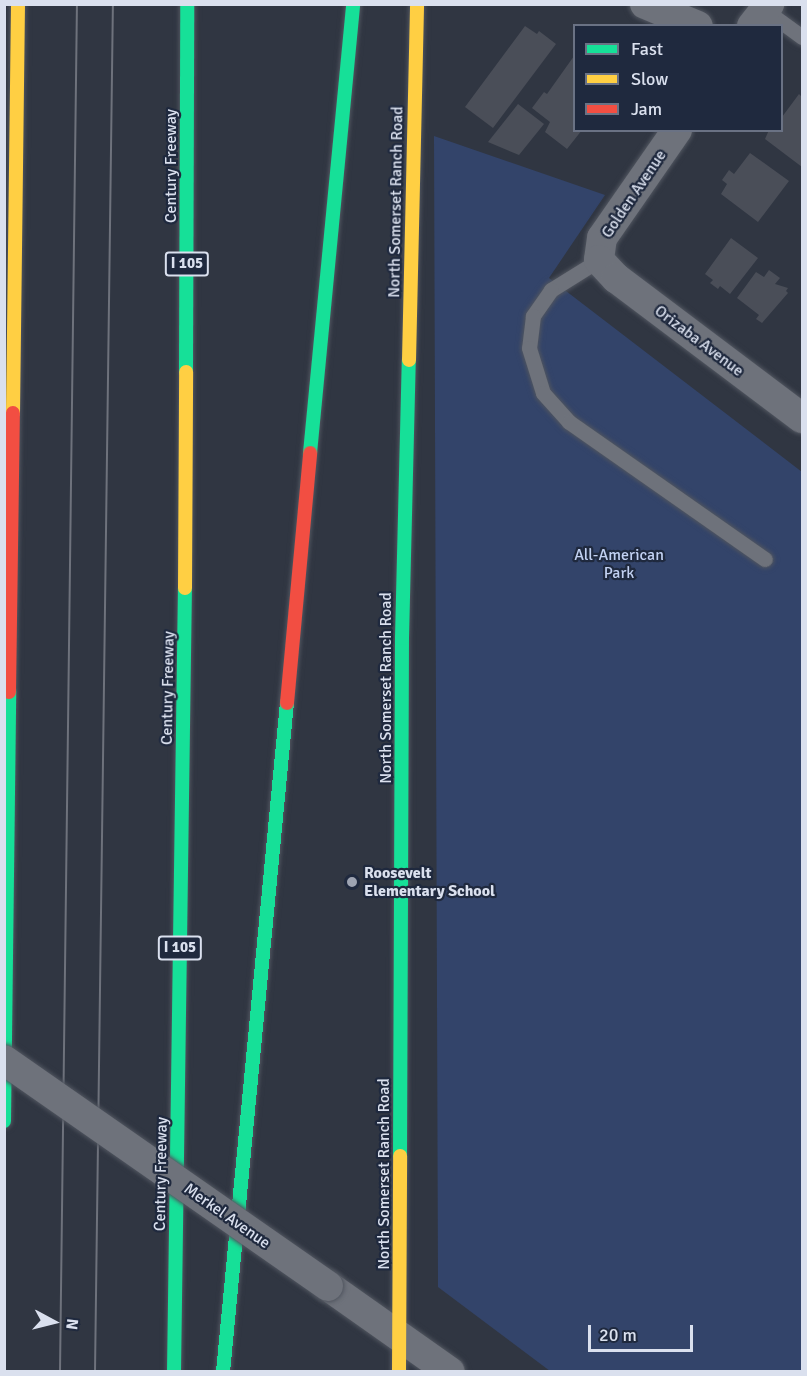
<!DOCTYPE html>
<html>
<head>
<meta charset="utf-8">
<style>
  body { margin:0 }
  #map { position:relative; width:807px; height:1376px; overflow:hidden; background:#303642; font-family:Signika,sans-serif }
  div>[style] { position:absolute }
  .green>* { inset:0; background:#33446a }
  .building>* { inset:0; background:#4a4e58 }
  .roads { filter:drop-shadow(0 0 2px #50555f) drop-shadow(0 0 2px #50555f) }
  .lane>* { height:15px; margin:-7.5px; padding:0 7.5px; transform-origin:7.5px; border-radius:7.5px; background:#6e727b }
  .street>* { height:30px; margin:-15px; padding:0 15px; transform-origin:15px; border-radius:15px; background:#6e727b }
  .fast>* { height:14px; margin:-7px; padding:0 7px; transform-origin:7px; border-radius:7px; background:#16e098 }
  .slow>* { height:14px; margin:-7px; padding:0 7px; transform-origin:7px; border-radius:7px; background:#ffcf43 }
  .jam>* { height:14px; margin:-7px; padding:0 7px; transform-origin:7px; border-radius:7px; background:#f24e42 }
  .tram>* { height:1.5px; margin:-0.75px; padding:0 0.75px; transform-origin:0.75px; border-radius:0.75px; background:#6e727c }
  .bridges { filter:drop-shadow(0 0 2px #50555f) drop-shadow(0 0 2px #50555f) }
  .street-bridge>* { height:30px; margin:-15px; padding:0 15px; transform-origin:15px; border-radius:15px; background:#6e727b }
  .dots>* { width:16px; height:16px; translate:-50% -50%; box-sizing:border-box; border:3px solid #1f293e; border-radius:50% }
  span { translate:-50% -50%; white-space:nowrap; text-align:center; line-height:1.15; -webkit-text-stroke:4.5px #1f293e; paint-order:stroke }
  .shield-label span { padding:2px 4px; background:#1f293e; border:2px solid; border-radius:4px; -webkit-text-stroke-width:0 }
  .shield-label { font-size:15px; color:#dae0ee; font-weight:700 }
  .street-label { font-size:16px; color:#dae0ee }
  .park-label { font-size:16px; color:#c2d1f2 }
  .poi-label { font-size:16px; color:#dae0ee; font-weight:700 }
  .left { translate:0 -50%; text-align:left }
  .frame { position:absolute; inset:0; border:6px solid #dae0ee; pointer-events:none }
  .legend { position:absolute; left:573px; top:24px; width:210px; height:108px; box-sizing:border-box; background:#1f293e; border:2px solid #6a7284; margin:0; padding:8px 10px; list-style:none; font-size:18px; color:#dae0ee }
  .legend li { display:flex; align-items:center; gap:12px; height:30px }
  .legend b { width:30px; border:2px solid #6a7284 }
  .north { position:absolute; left:24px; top:1292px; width:60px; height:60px; -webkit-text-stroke:4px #1f293e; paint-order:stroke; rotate:97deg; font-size:16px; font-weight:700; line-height:24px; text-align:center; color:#dae0ee }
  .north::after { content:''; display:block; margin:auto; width:21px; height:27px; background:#dae0ee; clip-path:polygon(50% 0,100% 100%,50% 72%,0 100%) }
  .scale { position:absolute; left:588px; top:1325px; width:105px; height:27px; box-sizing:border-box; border:3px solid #dae0ee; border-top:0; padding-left:8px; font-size:18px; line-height:21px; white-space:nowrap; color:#dae0ee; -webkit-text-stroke:4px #1f293e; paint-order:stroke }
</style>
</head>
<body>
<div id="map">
  <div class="green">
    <div style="clip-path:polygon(434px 136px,605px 195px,549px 278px,802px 472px,802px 1371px,550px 1371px,438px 1287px)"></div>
  </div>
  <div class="building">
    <div style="clip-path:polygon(525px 26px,537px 34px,539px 31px,556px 44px,493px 128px,465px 107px)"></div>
    <div style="clip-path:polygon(574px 56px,574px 130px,582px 130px,567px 149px,545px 132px,550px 122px,532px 108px,544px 92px,547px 94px)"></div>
    <div style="clip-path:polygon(799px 94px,802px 97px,802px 167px,765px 139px,769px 130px,782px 130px,782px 117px)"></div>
    <div style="clip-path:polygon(518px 104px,544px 124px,519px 155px,488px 142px)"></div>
    <div style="clip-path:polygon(750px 153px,789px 181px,758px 222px,721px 194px,727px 184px,722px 180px,729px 170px,734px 174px)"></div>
    <div style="clip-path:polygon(731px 238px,758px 258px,730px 294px,720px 286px,718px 289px,710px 283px,713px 280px,705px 274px)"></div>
    <div style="clip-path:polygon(769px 270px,780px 278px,775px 284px,788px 288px,786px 291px,788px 293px,762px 323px,756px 319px,759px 315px,737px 298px,756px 272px,764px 277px)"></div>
  </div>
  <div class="roads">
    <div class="lane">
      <div style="left:765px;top:10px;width:46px;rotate:36.1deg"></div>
      <div style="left:599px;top:260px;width:57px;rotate:148deg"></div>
      <div style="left:551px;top:290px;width:32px;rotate:125deg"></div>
      <div style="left:533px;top:316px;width:32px;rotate:97deg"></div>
      <div style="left:529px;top:348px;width:47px;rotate:72.7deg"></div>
      <div style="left:543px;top:393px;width:39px;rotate:48deg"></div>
      <div style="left:569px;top:422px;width:239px;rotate:35deg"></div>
    </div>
    <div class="street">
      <div style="left:645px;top:4px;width:57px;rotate:22.5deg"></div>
      <div style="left:752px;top:26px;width:28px;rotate:-52deg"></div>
      <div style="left:677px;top:130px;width:131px;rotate:124.8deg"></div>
      <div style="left:602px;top:238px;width:22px;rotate:98deg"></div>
      <div style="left:599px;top:260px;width:25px;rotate:47deg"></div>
      <div style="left:616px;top:278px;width:233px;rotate:37deg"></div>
      <div style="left:328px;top:1286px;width:149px;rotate:35.2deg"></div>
    </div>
    <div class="fast">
      <div style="left:186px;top:372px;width:368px;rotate:-89.8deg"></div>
      <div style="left:310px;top:453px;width:451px;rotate:-84.5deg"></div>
      <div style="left:4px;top:1121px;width:429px;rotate:-89.3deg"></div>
      <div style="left:400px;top:1156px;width:518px;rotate:-89.78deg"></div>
      <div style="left:402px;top:638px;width:278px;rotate:-88.6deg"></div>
      <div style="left:174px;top:1372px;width:784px;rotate:-89.2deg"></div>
      <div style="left:223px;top:1372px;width:672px;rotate:-84.54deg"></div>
    </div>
    <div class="slow">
      <div style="left:409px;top:360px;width:356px;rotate:-88.7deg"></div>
      <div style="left:13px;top:413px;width:409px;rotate:-89.3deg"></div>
      <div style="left:185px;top:588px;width:216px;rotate:-89.7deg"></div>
      <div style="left:399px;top:1372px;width:216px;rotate:-89.7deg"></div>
    </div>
    <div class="jam">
      <div style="left:9px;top:692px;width:279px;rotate:-89.2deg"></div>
      <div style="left:287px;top:703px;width:251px;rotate:-84.7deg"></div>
    </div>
  </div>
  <div class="tram">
    <div style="left:60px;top:1372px;width:1368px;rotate:-89.29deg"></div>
    <div style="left:95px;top:1372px;width:1368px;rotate:-89.25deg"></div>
  </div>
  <div class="bridges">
    <div class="street-bridge">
      <div style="left:4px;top:1060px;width:395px;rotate:34.9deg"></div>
    </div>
  </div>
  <div class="dots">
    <div style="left:352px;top:882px;background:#9ea4b2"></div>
  </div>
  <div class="shield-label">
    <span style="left:187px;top:264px">I 105</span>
    <span style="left:180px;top:948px">I 105</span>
  </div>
  <div class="street-label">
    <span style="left:171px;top:166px;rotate:-90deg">Century Freeway</span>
    <span style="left:634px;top:194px;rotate:-56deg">Golden Avenue</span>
    <span style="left:396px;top:202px;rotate:-89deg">North Somerset Ranch Road</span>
    <span style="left:699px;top:341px;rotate:37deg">Orizaba Avenue</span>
    <span style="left:168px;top:688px;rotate:-89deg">Century Freeway</span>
    <span style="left:386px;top:688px;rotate:-90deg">North Somerset Ranch Road</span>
    <span style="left:161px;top:1174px;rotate:-89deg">Century Freeway</span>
    <span style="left:384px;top:1174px;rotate:-90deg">North Somerset Ranch Road</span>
    <span style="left:227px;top:1216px;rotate:35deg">Merkel Avenue</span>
  </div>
  <div class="park-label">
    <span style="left:619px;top:564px">All-American<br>Park</span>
  </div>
  <div class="poi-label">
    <span class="left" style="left:364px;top:882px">Roosevelt<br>Elementary School</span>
  </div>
  <div class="frame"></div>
  <ul class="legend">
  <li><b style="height:8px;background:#16e098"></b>Fast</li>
  <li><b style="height:8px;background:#ffcf43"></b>Slow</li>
  <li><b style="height:8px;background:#f24e42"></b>Jam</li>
  </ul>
  <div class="north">N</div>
  <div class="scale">20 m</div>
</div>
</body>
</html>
